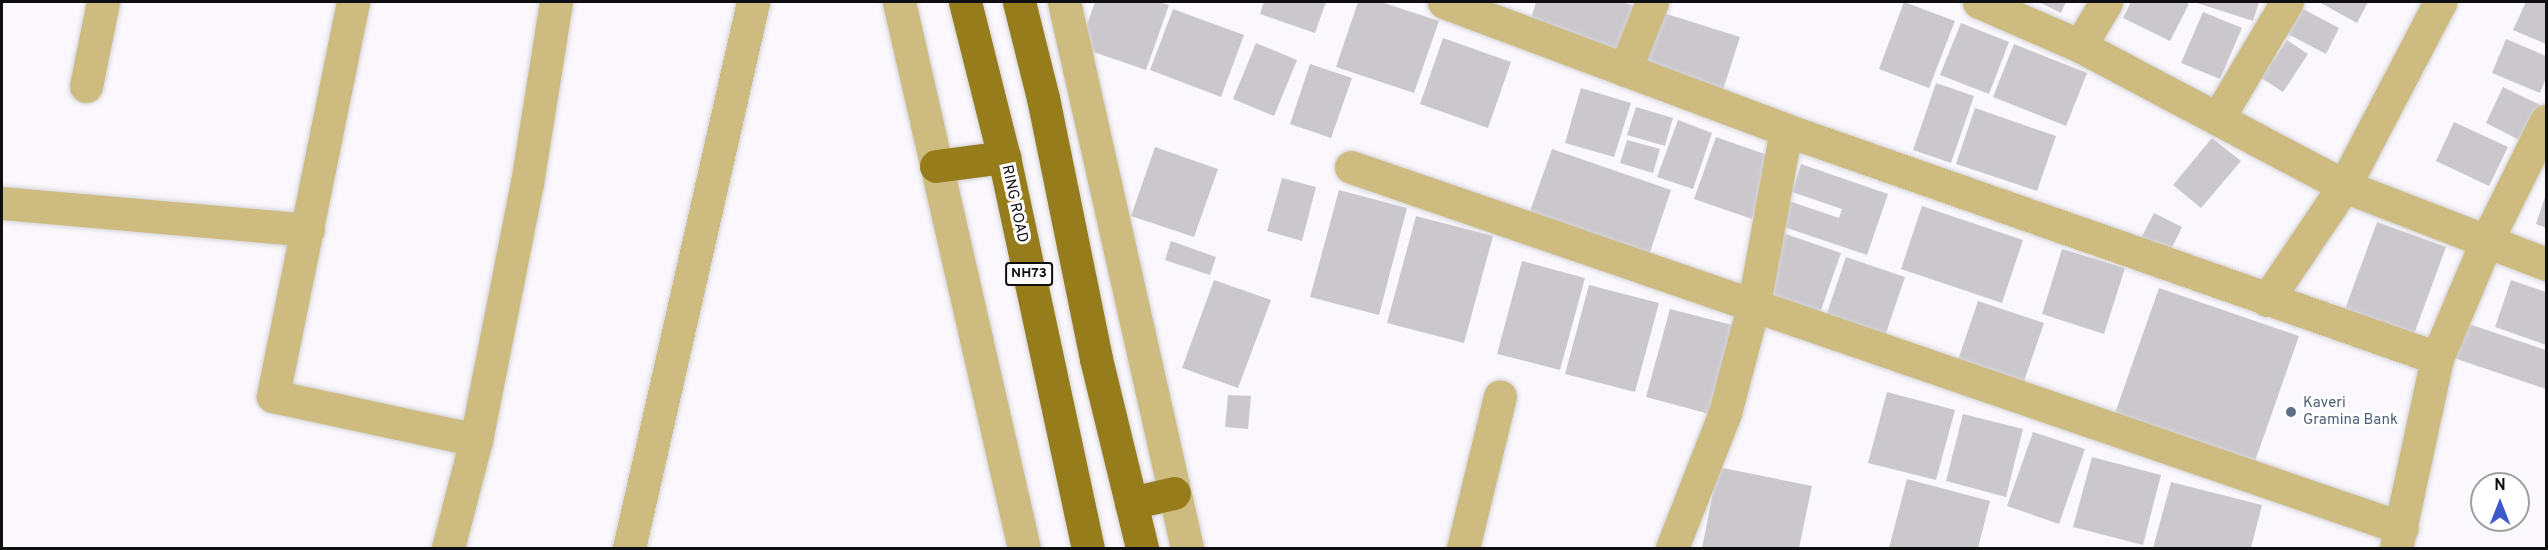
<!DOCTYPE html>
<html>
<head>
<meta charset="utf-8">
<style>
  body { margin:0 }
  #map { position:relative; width:2548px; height:550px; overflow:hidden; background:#faf8fd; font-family:Overpass,sans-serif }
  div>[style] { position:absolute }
  .building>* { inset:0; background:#cbc8cd }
  .roads { filter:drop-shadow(0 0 2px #d4d3d7) drop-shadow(0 0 2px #d4d3d7) }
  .minor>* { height:33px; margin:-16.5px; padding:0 16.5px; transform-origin:16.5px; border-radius:16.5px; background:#cdbb80 }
  .tertiary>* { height:33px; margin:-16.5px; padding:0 16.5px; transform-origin:16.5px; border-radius:16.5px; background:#cdbb80 }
  .trunk>* { height:33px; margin:-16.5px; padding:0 16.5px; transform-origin:16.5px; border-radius:16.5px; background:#967c1a }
  .dots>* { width:16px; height:16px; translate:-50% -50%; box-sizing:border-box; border:3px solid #fff; border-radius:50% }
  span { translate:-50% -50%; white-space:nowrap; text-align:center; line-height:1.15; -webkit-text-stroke:6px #fff; paint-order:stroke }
  .shield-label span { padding:2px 4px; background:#fff; border:2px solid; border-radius:4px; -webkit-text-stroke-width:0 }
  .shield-label { font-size:14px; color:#0f0e10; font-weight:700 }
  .street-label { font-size:15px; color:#0f0e10 }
  .service-label { font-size:15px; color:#4e5e75 }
  .left { translate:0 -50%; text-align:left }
  .frame { position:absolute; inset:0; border:3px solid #0f0e10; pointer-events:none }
  .north { position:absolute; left:2470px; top:472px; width:60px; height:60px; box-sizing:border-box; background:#fff; border:2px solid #9f9f9f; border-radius:50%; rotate:0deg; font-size:16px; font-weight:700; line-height:24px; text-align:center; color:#0f0e10 }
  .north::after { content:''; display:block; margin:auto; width:21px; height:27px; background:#3b59cb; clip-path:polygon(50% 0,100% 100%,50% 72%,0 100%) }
</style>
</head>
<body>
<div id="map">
  <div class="building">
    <div style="clip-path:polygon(1095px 2px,1158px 2px,1169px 5px,1146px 70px,1079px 47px)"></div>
    <div style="clip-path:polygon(1264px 2px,1326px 2px,1315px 33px,1260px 14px)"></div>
    <div style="clip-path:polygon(1358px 2px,1381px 2px,1439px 21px,1414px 93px,1336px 67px)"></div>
    <div style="clip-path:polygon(1536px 2px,1622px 2px,1638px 7px,1623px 55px,1529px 25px)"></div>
    <div style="clip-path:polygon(1904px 2px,1955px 21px,1929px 88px,1879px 69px)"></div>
    <div style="clip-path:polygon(2039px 2px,2066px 2px,2061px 13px)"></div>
    <div style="clip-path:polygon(2131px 2px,2184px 2px,2189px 4px,2170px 41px,2123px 18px)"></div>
    <div style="clip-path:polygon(2194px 2px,2259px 2px,2253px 21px)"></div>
    <div style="clip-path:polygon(2319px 2px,2368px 2px,2357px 23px)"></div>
    <div style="clip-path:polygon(2526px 2px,2546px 2px,2546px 44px,2513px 30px)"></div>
    <div style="clip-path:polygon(2301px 8px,2339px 28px,2326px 54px,2288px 34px)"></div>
    <div style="clip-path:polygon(1173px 9px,1244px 35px,1221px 97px,1150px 70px)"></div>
    <div style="clip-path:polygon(1654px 10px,1740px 37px,1723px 90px,1637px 63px)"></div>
    <div style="clip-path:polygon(2203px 12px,2242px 28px,2220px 79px,2181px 63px)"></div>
    <div style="clip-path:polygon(1961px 23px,2009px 42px,1989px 94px,1940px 75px)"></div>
    <div style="clip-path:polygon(1443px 38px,1511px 62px,1488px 128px,1420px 104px)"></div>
    <div style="clip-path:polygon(2506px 39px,2546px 56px,2546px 78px,2540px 93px,2492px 73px)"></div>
    <div style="clip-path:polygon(2287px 40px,2308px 54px,2283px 92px,2261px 78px)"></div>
    <div style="clip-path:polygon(1256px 43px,1297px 60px,1274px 116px,1233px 99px)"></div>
    <div style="clip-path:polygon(2014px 44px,2087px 73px,2066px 126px,1993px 97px)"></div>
    <div style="clip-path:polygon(1310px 64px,1352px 78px,1331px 138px,1290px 124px)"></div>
    <div style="clip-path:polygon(1936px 83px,1974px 96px,1951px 163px,1913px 150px)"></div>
    <div style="clip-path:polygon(2503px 87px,2546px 108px,2529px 145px,2486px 123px)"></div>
    <div style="clip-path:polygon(1581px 88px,1631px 103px,1614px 157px,1565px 143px)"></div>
    <div style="clip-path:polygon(1636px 107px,1673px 118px,1665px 146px,1627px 135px)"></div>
    <div style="clip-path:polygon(1975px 108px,2056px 136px,2037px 191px,1956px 164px)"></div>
    <div style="clip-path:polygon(1678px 120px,1712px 133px,1693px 189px,1657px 177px)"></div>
    <div style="clip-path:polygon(2454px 122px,2508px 147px,2489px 186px,2436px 161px)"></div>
    <div style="clip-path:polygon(1716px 137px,1773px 157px,1752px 219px,1694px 199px)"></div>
    <div style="clip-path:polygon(2212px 138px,2241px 161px,2201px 208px,2173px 185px)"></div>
    <div style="clip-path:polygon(1627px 140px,1660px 149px,1653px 173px,1620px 163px)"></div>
    <div style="clip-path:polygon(1155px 147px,1218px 169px,1194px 237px,1131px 216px)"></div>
    <div style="clip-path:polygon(1552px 149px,1671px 190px,1649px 255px,1529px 214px)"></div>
    <div style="clip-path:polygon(1801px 164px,1888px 194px,1867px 255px,1781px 226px,1789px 201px,1839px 218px,1842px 209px,1792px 192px)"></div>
    <div style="clip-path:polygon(1282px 178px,1316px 187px,1302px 241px,1267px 231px)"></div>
    <div style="clip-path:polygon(1339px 190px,1407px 208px,1379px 315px,1310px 297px)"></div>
    <div style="clip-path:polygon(2546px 194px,2546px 228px,2536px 224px)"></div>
    <div style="clip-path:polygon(1922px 206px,2023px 240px,2002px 303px,1901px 269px)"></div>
    <div style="clip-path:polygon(2154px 213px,2182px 227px,2166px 260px,2137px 246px)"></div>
    <div style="clip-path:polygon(1416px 216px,1493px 236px,1464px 343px,1387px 323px)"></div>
    <div style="clip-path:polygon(2377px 222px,2446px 247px,2413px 337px,2344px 312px)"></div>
    <div style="clip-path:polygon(1780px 232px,1841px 253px,1820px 313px,1759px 292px)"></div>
    <div style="clip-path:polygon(1171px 241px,1216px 257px,1210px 275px,1165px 260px)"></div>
    <div style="clip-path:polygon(2062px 249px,2125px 268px,2104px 334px,2042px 314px)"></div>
    <div style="clip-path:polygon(1846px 257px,1905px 277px,1884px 339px,1825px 319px)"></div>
    <div style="clip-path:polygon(1522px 261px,1585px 278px,1560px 370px,1497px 354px)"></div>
    <div style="clip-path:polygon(1214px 280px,1271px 300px,1238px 388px,1182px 368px)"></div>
    <div style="clip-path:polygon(2511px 280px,2546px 292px,2546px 345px,2495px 327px)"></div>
    <div style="clip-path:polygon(1589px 285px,1659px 303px,1635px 392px,1565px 374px)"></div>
    <div style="clip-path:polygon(2159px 288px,2299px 336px,2254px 464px,2114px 416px)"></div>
    <div style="clip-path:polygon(1978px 301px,2044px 323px,2022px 387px,1956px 366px)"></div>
    <div style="clip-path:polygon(1670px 309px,1740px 327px,1717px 416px,1646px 397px)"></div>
    <div style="clip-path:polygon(2463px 322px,2546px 350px,2546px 389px,2451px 357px)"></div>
    <div style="clip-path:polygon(1887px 392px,1955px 410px,1936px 480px,1868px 463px)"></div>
    <div style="clip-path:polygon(1228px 395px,1251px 396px,1248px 429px,1225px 427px)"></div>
    <div style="clip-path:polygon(1963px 414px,2023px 429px,2006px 497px,1946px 481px)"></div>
    <div style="clip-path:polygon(2033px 432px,2085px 449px,2059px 524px,2007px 506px)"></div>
    <div style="clip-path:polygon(2092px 457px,2161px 475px,2143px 545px,2073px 527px)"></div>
    <div style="clip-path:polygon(1718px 467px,1812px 486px,1799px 548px,1702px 548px)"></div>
    <div style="clip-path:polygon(1907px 479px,1990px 501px,1978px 548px,1889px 548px)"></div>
    <div style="clip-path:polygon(2171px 482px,2262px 505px,2251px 548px,2153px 548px)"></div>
  </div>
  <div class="roads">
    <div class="minor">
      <div style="left:353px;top:2px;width:402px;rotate:101.5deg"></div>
      <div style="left:273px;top:396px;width:208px;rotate:12.2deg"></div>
      <div style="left:1444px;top:2px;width:365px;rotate:20.5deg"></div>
      <div style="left:1786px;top:130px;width:690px;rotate:19.3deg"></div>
      <div style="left:1979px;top:2px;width:110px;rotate:23.5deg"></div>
      <div style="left:2080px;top:46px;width:299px;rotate:27.9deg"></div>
      <div style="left:2344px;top:186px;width:217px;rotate:21.1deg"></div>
      <div style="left:2080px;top:46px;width:51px;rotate:-59.4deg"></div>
      <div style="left:1625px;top:70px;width:73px;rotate:-68.3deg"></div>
      <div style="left:86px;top:86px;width:86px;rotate:-78.6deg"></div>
      <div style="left:2218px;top:118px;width:135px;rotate:-59.3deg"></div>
      <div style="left:1351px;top:167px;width:1111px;rotate:18.96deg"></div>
      <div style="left:2px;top:203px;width:307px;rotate:5deg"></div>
      <div style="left:2267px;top:300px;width:138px;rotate:-56deg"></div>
      <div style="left:2344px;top:186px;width:208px;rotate:-62.4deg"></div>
      <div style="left:448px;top:548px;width:112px;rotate:-75.5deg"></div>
      <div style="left:476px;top:440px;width:262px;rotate:-78.8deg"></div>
      <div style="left:527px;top:183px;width:183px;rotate:-80.9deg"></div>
      <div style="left:629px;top:548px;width:560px;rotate:-77.2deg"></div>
      <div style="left:1463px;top:548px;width:156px;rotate:-76.3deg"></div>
      <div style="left:1672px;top:548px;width:145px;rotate:-68.6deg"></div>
      <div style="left:1725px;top:413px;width:114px;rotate:-75.2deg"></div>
      <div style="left:1754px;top:303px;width:176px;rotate:-79.5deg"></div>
      <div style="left:2396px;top:548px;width:194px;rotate:-77.8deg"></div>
      <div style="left:2437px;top:358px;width:128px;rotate:-67deg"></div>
      <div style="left:2487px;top:240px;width:133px;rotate:-63.6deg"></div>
    </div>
    <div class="tertiary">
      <div style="left:899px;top:2px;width:560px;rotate:77.11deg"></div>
      <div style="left:1064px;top:2px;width:560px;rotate:77.3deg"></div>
    </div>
    <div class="trunk">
      <div style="left:965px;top:2px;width:160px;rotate:75.9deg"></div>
      <div style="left:1004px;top:157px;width:400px;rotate:77.9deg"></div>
      <div style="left:1019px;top:2px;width:99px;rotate:76deg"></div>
      <div style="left:1043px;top:98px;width:266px;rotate:78.5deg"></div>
      <div style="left:1096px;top:359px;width:195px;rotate:76.3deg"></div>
      <div style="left:936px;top:166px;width:69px;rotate:-7.5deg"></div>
      <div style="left:1131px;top:503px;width:44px;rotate:-13.1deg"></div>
    </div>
  </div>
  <div class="dots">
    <div style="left:2291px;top:412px;background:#5c6f8a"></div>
  </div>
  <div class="shield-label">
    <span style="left:1029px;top:274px">NH73</span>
  </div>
  <div class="street-label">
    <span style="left:1014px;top:204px;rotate:78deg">RING ROAD</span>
  </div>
  <div class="service-label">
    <span class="left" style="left:2303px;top:412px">Kaveri<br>Gramina Bank</span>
  </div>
  <div class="frame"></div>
  <div class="north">N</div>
</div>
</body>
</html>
